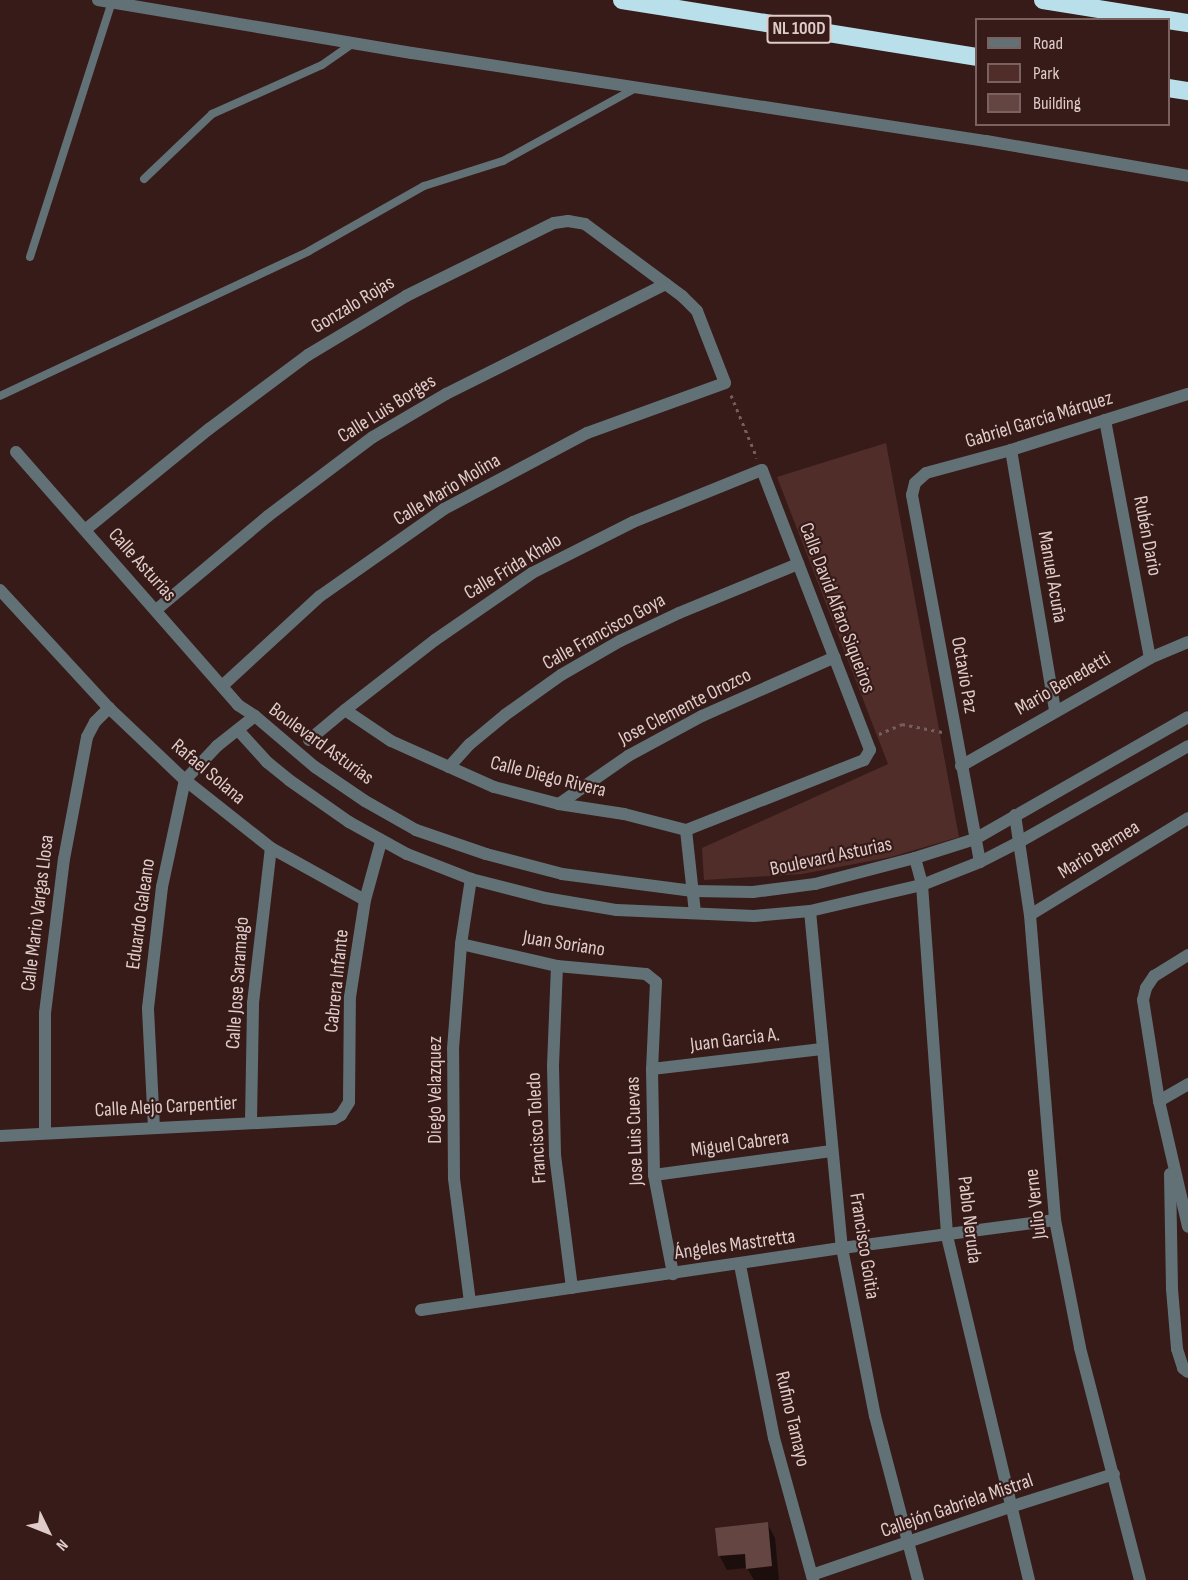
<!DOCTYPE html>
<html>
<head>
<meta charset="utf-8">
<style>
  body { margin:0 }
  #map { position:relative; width:1188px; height:1580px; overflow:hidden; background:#361b19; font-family:"Sofia Sans Condensed",sans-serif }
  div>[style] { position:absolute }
  .green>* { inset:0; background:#512d2a }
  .shadow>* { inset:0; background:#0007 }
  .building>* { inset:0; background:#644542 }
  .path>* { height:3px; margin-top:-1.5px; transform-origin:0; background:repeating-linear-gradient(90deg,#765e5c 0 3px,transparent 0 7.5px) }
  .lane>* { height:8px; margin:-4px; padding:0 4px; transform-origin:4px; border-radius:4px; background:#627176 }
  .street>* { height:12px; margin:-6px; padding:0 6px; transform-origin:6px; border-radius:6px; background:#627176 }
  .highway>* { height:18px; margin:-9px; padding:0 9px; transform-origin:9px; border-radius:9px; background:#b9dfeb }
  span { translate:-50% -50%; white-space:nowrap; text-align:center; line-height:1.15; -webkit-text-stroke:4.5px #361b19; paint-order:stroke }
  .shield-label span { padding:2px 4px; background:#361b19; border:2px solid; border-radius:4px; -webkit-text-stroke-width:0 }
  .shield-label { font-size:18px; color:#dfccca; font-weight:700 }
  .street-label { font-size:20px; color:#dfccca }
  .legend { position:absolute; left:975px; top:18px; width:195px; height:108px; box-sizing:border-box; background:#361b19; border:2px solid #7a6260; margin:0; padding:8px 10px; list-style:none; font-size:18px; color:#dfccca }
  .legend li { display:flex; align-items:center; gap:12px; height:30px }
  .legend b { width:30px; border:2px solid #7a6260 }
  .north { position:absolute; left:18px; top:1502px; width:60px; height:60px; -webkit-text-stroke:4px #361b19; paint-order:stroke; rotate:133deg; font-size:16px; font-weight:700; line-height:24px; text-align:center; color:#dfccca }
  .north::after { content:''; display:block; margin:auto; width:21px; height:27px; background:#dfccca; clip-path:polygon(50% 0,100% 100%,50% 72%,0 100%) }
</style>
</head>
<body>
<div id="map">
  <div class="green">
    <div style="clip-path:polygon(886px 443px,959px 837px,891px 857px,802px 874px,704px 880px,702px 848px,888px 764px,777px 477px)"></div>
  </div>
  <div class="shadow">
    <div style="clip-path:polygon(767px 1523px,775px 1538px,779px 1580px,754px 1580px,747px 1568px,727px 1570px,719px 1555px)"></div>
  </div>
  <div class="building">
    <div style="clip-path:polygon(768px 1522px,772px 1566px,746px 1569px,745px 1554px,718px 1556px,715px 1528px)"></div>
  </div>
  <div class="path">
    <div style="left:731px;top:395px;width:68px;rotate:67.6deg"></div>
    <div style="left:879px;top:734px;width:25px;rotate:-23deg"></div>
    <div style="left:902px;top:724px;width:41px;rotate:11.3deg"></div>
  </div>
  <div class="lane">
    <div style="left:144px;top:179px;width:94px;rotate:-43.7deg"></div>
    <div style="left:212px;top:114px;width:120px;rotate:-24deg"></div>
    <div style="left:322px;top:65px;width:39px;rotate:-35deg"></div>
    <div style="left:30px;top:257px;width:268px;rotate:-72.2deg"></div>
    <div style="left:0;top:396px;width:341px;rotate:-25.1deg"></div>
    <div style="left:309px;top:251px;width:132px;rotate:-29.5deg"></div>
    <div style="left:424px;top:186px;width:83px;rotate:-17.6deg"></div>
    <div style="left:503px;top:161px;width:152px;rotate:-28.8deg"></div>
  </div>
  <div class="street">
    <div style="left:98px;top:0;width:318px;rotate:9.6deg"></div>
    <div style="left:412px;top:53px;width:581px;rotate:8.72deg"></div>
    <div style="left:986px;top:141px;width:205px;rotate:9.8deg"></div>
    <div style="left:1105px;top:420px;width:242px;rotate:79.3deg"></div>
    <div style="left:1011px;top:450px;width:265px;rotate:80.4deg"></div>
    <div style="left:16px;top:452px;width:337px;rotate:48.7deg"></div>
    <div style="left:238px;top:705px;width:20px;rotate:33deg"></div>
    <div style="left:255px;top:716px;width:79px;rotate:40.4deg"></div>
    <div style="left:315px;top:767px;width:60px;rotate:34.2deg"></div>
    <div style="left:365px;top:801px;width:59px;rotate:29.6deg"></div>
    <div style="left:416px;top:830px;width:74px;rotate:18.9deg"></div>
    <div style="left:486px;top:854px;width:79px;rotate:14.7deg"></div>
    <div style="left:562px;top:874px;width:132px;rotate:7.4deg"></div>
    <div style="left:693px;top:891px;width:60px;rotate:1deg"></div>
    <div style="left:753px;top:892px;width:63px;rotate:-7.4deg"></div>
    <div style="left:815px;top:884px;width:103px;rotate:-14.6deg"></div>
    <div style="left:915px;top:858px;width:63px;rotate:-17.6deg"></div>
    <div style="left:975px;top:839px;width:245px;rotate:-29.8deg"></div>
    <div style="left:85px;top:530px;width:160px;rotate:-39.2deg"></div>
    <div style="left:209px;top:429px;width:124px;rotate:-36.8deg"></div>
    <div style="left:308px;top:355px;width:114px;rotate:-31deg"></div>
    <div style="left:406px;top:296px;width:165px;rotate:-26.3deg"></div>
    <div style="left:554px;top:223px;width:14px;rotate:-8deg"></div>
    <div style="left:568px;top:221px;width:17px;rotate:10deg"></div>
    <div style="left:585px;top:224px;width:121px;rotate:36.6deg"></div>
    <div style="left:682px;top:296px;width:21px;rotate:45deg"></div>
    <div style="left:697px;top:311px;width:77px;rotate:68.7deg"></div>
    <div style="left:725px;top:383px;width:147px;rotate:160.1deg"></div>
    <div style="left:587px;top:433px;width:162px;rotate:152deg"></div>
    <div style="left:444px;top:509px;width:151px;rotate:144.9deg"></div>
    <div style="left:320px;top:596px;width:133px;rotate:137.4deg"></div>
    <div style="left:0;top:590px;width:161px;rotate:47.3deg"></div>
    <div style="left:109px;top:708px;width:105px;rotate:43.5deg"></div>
    <div style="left:185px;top:780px;width:110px;rotate:38.3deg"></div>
    <div style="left:271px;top:848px;width:107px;rotate:29deg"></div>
    <div style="left:156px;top:610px;width:146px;rotate:-40deg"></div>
    <div style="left:268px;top:516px;width:131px;rotate:-37deg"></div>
    <div style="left:373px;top:437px;width:85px;rotate:-30.5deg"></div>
    <div style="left:446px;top:394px;width:246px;rotate:-26.6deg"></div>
    <div style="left:238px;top:730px;width:43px;rotate:47.8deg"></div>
    <div style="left:267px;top:762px;width:28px;rotate:39deg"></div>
    <div style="left:289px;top:780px;width:73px;rotate:35deg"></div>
    <div style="left:349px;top:822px;width:66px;rotate:28.9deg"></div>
    <div style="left:407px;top:854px;width:69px;rotate:21.3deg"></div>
    <div style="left:471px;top:879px;width:76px;rotate:14.4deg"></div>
    <div style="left:545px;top:898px;width:73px;rotate:9.5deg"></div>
    <div style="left:617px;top:910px;width:137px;rotate:2.5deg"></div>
    <div style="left:754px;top:916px;width:56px;rotate:-5.1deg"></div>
    <div style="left:810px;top:911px;width:115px;rotate:-13.1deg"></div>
    <div style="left:922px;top:885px;width:62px;rotate:-21.6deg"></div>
    <div style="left:980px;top:862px;width:46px;rotate:-27.1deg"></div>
    <div style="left:1021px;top:841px;width:192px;rotate:-29.6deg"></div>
    <div style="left:309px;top:740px;width:47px;rotate:-39.8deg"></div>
    <div style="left:345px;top:710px;width:114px;rotate:-37.9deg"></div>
    <div style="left:435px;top:640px;width:118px;rotate:-34.6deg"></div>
    <div style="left:532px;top:573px;width:113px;rotate:-26.8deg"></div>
    <div style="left:633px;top:522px;width:139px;rotate:-22deg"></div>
    <div style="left:762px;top:470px;width:300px;rotate:68.9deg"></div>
    <div style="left:870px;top:750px;width:12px;rotate:121deg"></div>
    <div style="left:864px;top:760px;width:191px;rotate:158.5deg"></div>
    <div style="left:686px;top:830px;width:64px;rotate:-165.5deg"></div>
    <div style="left:624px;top:814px;width:66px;rotate:-171.3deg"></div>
    <div style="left:559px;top:804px;width:67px;rotate:-165.3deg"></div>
    <div style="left:494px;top:787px;width:113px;rotate:-155.9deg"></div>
    <div style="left:391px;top:741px;width:55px;rotate:-146deg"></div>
    <div style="left:961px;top:766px;width:218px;rotate:-29.7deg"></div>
    <div style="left:1150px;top:658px;width:41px;rotate:-22.8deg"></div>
    <div style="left:449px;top:767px;width:31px;rotate:-48deg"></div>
    <div style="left:470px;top:744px;width:45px;rotate:-39.6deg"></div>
    <div style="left:505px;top:715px;width:69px;rotate:-35.5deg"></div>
    <div style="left:561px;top:675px;width:68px;rotate:-30deg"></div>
    <div style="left:620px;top:641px;width:65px;rotate:-25.4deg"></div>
    <div style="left:679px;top:613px;width:129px;rotate:-22.4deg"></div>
    <div style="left:559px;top:804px;width:84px;rotate:-34.8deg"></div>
    <div style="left:628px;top:756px;width:84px;rotate:-28.4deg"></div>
    <div style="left:702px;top:716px;width:145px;rotate:-23.9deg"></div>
    <div style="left:1015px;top:815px;width:101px;rotate:81.5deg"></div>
    <div style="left:1030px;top:915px;width:306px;rotate:85.3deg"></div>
    <div style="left:1055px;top:1220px;width:130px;rotate:78.9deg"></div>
    <div style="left:1080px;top:1348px;width:240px;rotate:75.5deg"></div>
    <div style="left:686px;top:830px;width:83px;rotate:83.8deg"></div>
    <div style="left:915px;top:858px;width:28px;rotate:75deg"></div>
    <div style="left:922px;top:885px;width:352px;rotate:85.9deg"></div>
    <div style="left:947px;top:1236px;width:354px;rotate:76.6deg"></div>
    <div style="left:980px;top:862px;width:373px;rotate:-100.5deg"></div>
    <div style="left:912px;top:495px;width:12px;rotate:-76deg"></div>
    <div style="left:915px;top:483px;width:15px;rotate:-42deg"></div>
    <div style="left:926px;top:473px;width:88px;rotate:-15.1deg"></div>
    <div style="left:1011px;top:450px;width:186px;rotate:-17.6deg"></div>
    <div style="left:810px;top:911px;width:339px;rotate:84.6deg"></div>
    <div style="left:842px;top:1248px;width:171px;rotate:78.9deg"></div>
    <div style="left:875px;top:1416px;width:170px;rotate:75.3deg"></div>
    <div style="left:1030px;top:915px;width:185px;rotate:-31.5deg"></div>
    <div style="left:461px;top:944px;width:98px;rotate:12.9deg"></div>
    <div style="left:557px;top:966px;width:89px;rotate:5.1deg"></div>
    <div style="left:646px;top:974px;width:13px;rotate:39deg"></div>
    <div style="left:656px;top:982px;width:87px;rotate:92.6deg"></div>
    <div style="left:652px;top:1069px;width:106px;rotate:88.9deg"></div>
    <div style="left:654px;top:1175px;width:101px;rotate:79.1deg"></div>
    <div style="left:1188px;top:955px;width:40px;rotate:148deg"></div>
    <div style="left:1154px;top:976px;width:14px;rotate:124deg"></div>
    <div style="left:1146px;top:988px;width:12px;rotate:104deg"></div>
    <div style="left:1143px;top:1000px;width:102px;rotate:81deg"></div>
    <div style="left:1159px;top:1101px;width:129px;rotate:77deg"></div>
    <div style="left:557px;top:966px;width:100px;rotate:92.3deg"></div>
    <div style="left:553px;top:1066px;width:89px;rotate:88.7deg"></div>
    <div style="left:555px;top:1155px;width:134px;rotate:82.7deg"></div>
    <div style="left:652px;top:1069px;width:171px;rotate:-6.7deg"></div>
    <div style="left:1159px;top:1101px;width:34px;rotate:-30deg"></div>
    <div style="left:251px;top:1121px;width:118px;rotate:-89deg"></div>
    <div style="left:253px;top:1003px;width:156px;rotate:-83.4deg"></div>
    <div style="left:154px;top:1128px;width:120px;rotate:-92.9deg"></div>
    <div style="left:148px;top:1008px;width:122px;rotate:-83.4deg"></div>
    <div style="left:162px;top:887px;width:109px;rotate:-77.9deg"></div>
    <div style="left:185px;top:780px;width:47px;rotate:-46.7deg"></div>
    <div style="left:217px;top:746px;width:48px;rotate:-38.3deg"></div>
    <div style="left:45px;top:1133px;width:120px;rotate:-90deg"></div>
    <div style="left:45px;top:1013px;width:155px;rotate:-83deg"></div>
    <div style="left:64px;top:859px;width:124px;rotate:-79.3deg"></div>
    <div style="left:87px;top:737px;width:17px;rotate:-62deg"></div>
    <div style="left:95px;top:722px;width:20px;rotate:-45deg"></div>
    <div style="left:0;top:1136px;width:334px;rotate:-2.9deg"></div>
    <div style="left:334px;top:1119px;width:8px;rotate:-30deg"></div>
    <div style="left:341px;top:1115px;width:15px;rotate:-58deg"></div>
    <div style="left:349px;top:1102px;width:105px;rotate:-89.5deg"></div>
    <div style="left:350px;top:997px;width:98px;rotate:-81.2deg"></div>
    <div style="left:365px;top:900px;width:60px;rotate:-74.6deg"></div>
    <div style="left:1170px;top:1174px;width:115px;rotate:89deg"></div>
    <div style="left:1172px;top:1289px;width:60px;rotate:85.2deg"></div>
    <div style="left:1177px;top:1349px;width:20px;rotate:72deg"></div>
    <div style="left:1183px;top:1368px;width:6px;rotate:39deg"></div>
    <div style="left:654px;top:1175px;width:179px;rotate:-7.7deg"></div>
    <div style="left:740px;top:1265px;width:176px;rotate:78.9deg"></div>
    <div style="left:774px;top:1438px;width:147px;rotate:74.6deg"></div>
    <div style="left:470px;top:1302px;width:125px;rotate:-97.4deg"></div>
    <div style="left:454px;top:1178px;width:129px;rotate:-90.4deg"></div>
    <div style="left:453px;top:1049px;width:105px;rotate:-85.6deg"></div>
    <div style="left:461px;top:944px;width:66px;rotate:-81.3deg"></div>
    <div style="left:421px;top:1310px;width:426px;rotate:-8.4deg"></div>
    <div style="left:842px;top:1248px;width:215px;rotate:-7.5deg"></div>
    <div style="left:812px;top:1575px;width:209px;rotate:-19deg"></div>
    <div style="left:1010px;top:1507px;width:109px;rotate:-17.6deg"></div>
  </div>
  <div class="highway">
    <div style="left:622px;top:0;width:359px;rotate:9.1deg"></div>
    <div style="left:1043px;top:0;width:125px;rotate:9.2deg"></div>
    <div style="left:1168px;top:20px;width:20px;rotate:9deg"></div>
    <div style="left:1168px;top:88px;width:20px;rotate:9deg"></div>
  </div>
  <div class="shield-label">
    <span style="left:799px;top:29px">NL 100D</span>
  </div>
  <div class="street-label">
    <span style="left:353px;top:305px;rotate:-31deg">Gonzalo Rojas</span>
    <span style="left:387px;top:409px;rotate:-32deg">Calle Luis Borges</span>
    <span style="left:1039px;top:420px;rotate:-17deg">Gabriel García Márquez</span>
    <span style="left:447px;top:490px;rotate:-31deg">Calle Mario Molina</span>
    <span style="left:1147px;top:536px;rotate:79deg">Rubén Dario</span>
    <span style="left:142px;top:565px;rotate:48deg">Calle Asturias</span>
    <span style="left:513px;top:567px;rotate:-31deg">Calle Frida Khalo</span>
    <span style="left:1052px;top:577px;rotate:80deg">Manuel Acuña</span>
    <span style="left:837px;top:608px;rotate:69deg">Calle David Alfaro Siqueiros</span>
    <span style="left:604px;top:632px;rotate:-29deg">Calle Francisco Goya</span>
    <span style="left:964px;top:675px;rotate:80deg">Octavio Paz</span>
    <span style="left:1063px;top:684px;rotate:-30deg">Mario Benedetti</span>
    <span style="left:685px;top:707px;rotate:-27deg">Jose Clemente Orozco</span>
    <span style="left:321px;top:744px;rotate:36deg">Boulevard Asturias</span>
    <span style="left:208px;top:772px;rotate:40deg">Rafael Solana</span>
    <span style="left:548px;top:777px;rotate:14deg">Calle Diego Rivera</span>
    <span style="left:1099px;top:850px;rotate:-32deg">Mario Bermea</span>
    <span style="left:831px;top:857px;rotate:-12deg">Boulevard Asturias</span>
    <span style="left:38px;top:913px;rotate:-83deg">Calle Mario Vargas Llosa</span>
    <span style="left:141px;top:914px;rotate:-82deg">Eduardo Galeano</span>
    <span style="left:564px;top:944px;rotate:9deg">Juan Soriano</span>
    <span style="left:337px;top:981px;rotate:-84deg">Cabrera Infante</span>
    <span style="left:238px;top:983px;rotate:-86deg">Calle Jose Saramago</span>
    <span style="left:735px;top:1040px;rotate:-7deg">Juan Garcia A.</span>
    <span style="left:435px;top:1090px;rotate:-90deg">Diego Velazquez</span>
    <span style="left:166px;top:1107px;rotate:-3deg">Calle Alejo Carpentier</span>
    <span style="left:537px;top:1128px;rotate:-93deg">Francisco Toledo</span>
    <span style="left:635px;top:1131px;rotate:-92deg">Jose Luis Cuevas</span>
    <span style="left:740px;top:1144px;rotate:-8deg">Miguel Cabrera</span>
    <span style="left:1036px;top:1204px;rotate:-97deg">Julio Verne</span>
    <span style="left:969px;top:1220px;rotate:83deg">Pablo Neruda</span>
    <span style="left:735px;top:1245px;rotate:-8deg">Ángeles Mastretta</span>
    <span style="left:864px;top:1246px;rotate:81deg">Francisco Goitia</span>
    <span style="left:792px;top:1419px;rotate:77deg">Rufino Tamayo</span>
    <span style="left:957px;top:1506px;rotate:-19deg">Callejón Gabriela Mistral</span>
  </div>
  <ul class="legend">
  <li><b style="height:8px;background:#627176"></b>Road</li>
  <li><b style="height:16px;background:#512d2a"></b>Park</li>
  <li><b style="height:16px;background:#644542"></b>Building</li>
  </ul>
  <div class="north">N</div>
</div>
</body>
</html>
